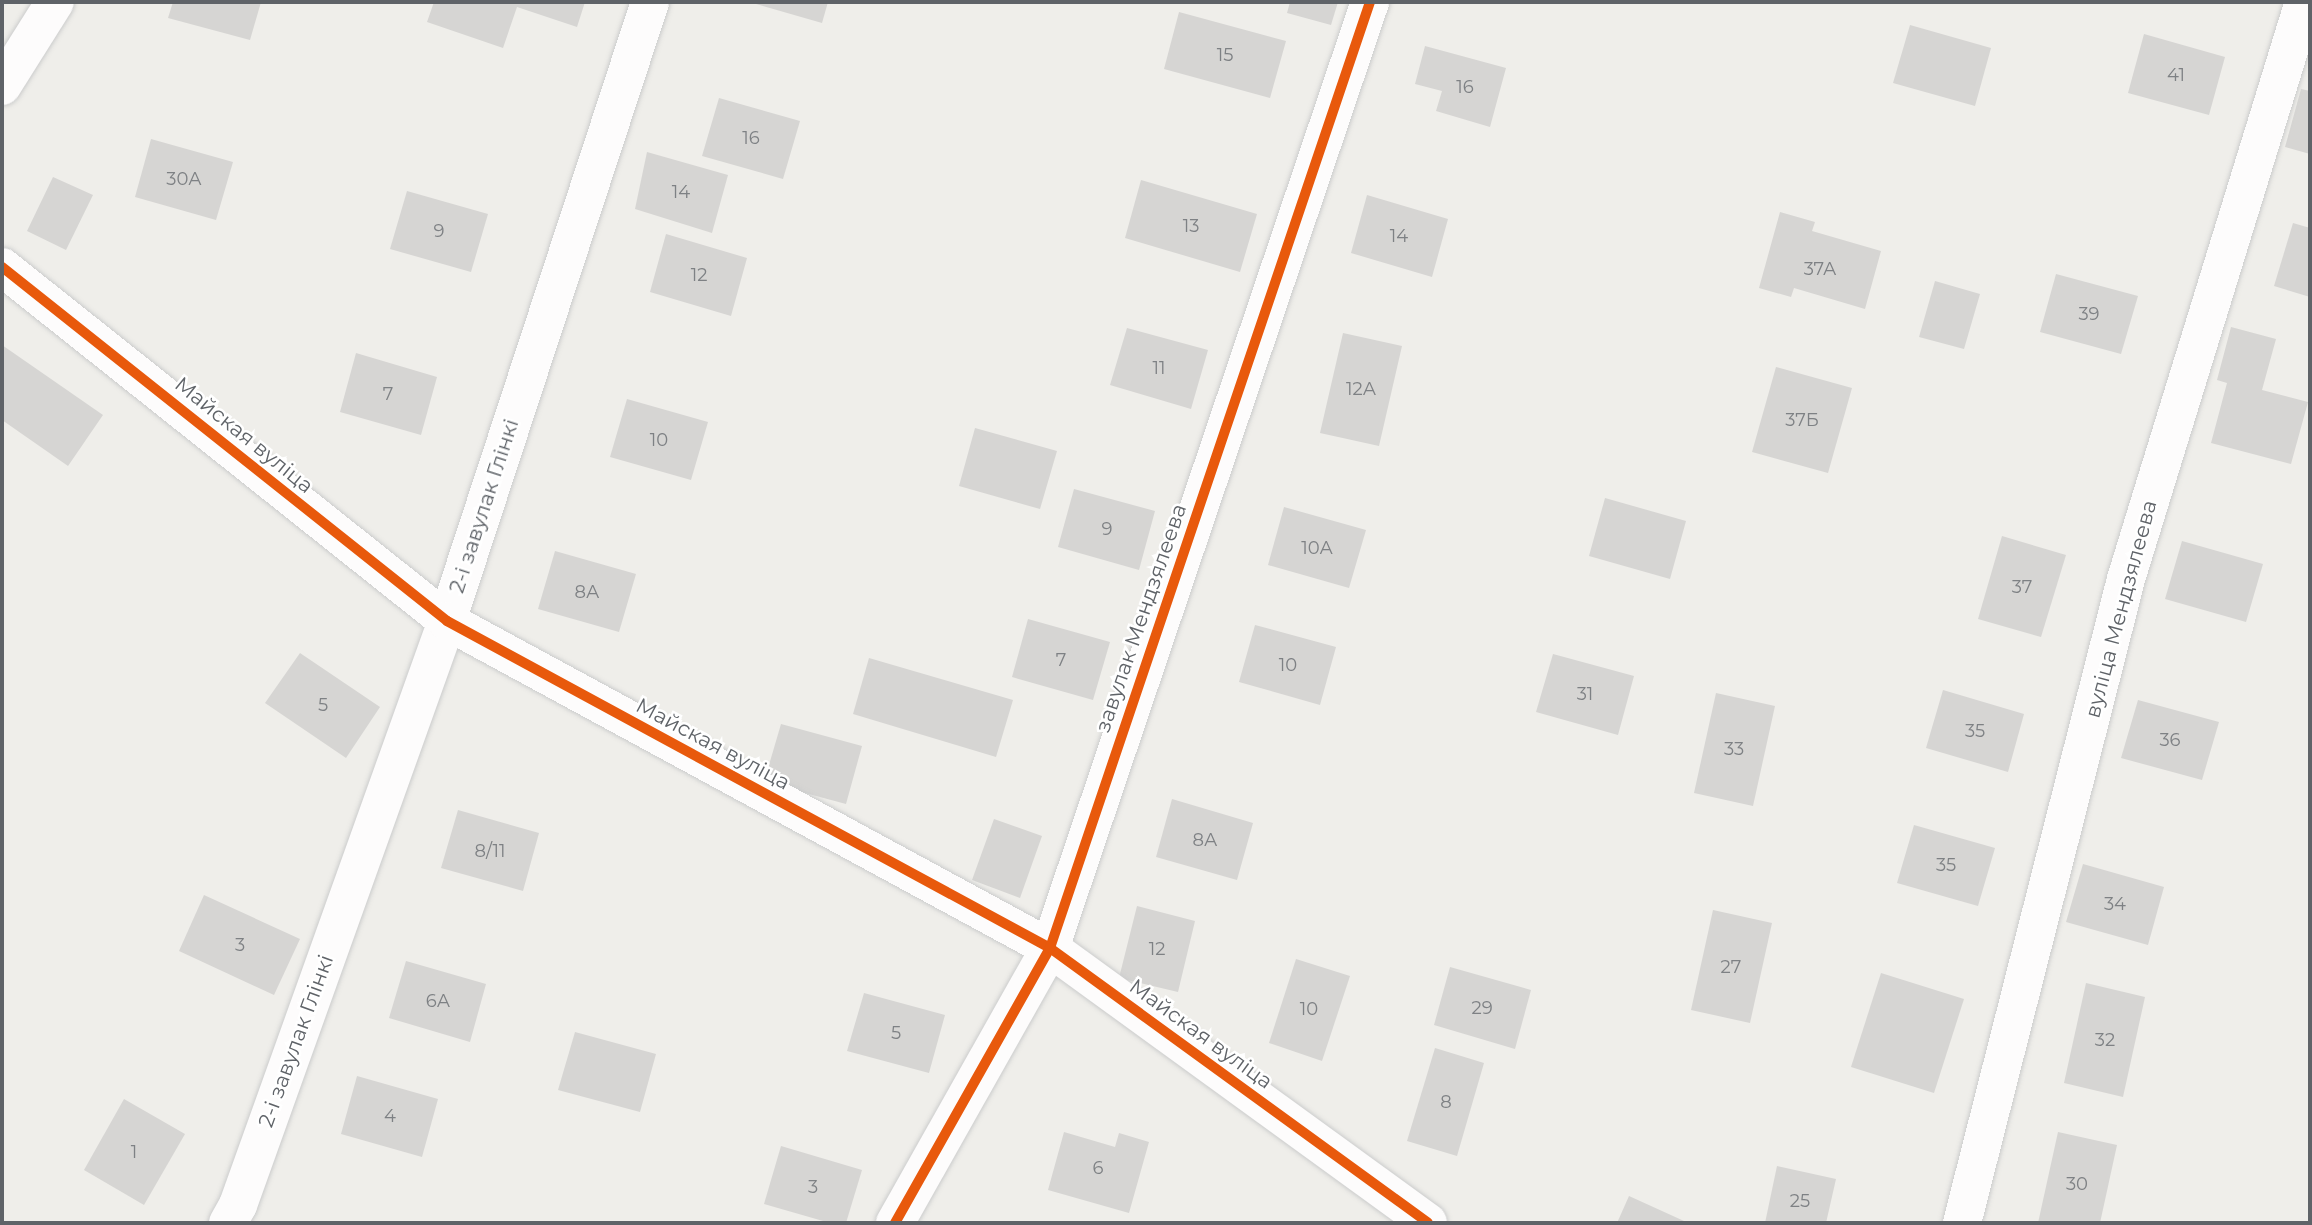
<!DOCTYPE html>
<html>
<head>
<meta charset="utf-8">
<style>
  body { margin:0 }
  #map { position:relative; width:2312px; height:1225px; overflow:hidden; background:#efeeea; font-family:Montserrat,sans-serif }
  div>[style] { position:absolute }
  .building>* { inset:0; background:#d6d5d3 }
  .roads { filter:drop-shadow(0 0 2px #cbcccc) drop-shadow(0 0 2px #cbcccc) }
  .minor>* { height:38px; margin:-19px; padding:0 19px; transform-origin:19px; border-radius:19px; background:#fdfcfc }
  .tertiary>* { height:38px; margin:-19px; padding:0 19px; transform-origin:19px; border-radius:19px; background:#fdfcfc }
  .cycleway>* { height:10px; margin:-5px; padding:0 5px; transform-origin:5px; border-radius:5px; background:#e8590c }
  span { translate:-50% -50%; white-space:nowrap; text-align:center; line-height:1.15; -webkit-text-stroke:5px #fff; paint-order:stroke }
  .number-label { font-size:18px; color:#7e8184 }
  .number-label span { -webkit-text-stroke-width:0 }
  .street-label { font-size:21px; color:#5f6368 }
  .frame { position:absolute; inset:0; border:4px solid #5f6368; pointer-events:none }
</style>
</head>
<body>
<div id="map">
  <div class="building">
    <div style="clip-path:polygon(173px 2px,261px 2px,250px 40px,168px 18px)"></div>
    <div style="clip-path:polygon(434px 2px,585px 2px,577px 27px,517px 7px,503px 48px,427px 22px)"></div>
    <div style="clip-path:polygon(749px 2px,828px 2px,822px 23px)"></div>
    <div style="clip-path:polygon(1290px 2px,1338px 2px,1331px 25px,1287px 13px)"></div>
    <div style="clip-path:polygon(1179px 12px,1286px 41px,1270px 98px,1164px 69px)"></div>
    <div style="clip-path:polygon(1910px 25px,1991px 48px,1975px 106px,1893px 83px)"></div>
    <div style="clip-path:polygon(2144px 34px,2225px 57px,2209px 115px,2128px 93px)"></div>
    <div style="clip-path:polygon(1425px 46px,1506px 68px,1490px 127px,1436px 111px,1442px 91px,1415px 84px)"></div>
    <div style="clip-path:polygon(2301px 89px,2310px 91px,2310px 154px,2285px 147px)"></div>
    <div style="clip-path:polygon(719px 98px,800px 121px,783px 179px,702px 156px)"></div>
    <div style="clip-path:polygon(151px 139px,233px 162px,216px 220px,135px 197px)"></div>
    <div style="clip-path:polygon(647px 152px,728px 175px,712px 233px,635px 209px)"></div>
    <div style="clip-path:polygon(53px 177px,93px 195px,66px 250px,27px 231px)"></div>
    <div style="clip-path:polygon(1141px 180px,1257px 214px,1240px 272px,1125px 238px)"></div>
    <div style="clip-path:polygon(407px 191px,488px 214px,471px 272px,390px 249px)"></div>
    <div style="clip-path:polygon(1367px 195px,1448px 219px,1432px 277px,1351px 253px)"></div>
    <div style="clip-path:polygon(1780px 212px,1815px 222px,1812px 231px,1881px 251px,1865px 309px,1794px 288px,1791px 297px,1759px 288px)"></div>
    <div style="clip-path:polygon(2293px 223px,2310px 228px,2310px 297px,2274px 286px)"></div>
    <div style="clip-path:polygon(666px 234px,747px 258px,731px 316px,650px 292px)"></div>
    <div style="clip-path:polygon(2056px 274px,2138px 296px,2121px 354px,2040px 332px)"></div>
    <div style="clip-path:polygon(1935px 281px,1980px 294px,1964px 349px,1919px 337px)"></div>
    <div style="clip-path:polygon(2231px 327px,2276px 339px,2262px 390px,2308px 402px,2291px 464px,2211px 443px,2227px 383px,2217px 380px)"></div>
    <div style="clip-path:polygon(1127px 328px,1208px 350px,1191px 409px,1110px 385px)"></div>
    <div style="clip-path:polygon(1343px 333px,1402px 346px,1379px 446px,1320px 433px)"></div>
    <div style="clip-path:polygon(2px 345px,103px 415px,68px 466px,2px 420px)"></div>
    <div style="clip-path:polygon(356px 353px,437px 377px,421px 435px,340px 412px)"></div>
    <div style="clip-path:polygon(1776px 367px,1852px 388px,1828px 473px,1752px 452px)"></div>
    <div style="clip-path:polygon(627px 399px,708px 422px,691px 480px,610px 457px)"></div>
    <div style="clip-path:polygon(975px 428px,1057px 451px,1040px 509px,959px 486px)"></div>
    <div style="clip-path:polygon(1074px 489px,1155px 511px,1139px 570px,1058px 547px)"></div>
    <div style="clip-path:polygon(1605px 498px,1686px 521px,1670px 579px,1589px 556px)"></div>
    <div style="clip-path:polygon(1284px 507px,1366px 530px,1349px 588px,1268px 565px)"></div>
    <div style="clip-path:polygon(2002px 536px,2066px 555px,2041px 637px,1978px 619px)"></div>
    <div style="clip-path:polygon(2182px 541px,2263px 564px,2246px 622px,2165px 599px)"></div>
    <div style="clip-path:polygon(555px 551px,636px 574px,619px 632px,538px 609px)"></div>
    <div style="clip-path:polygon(1028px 619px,1110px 642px,1093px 700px,1012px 677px)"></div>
    <div style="clip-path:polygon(1255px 625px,1336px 647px,1320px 705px,1239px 682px)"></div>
    <div style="clip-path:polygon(300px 653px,380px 707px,346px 758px,265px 703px)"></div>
    <div style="clip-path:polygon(1553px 654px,1634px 676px,1618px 735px,1536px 712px)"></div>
    <div style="clip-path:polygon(869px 658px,1013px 700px,996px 757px,853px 714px)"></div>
    <div style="clip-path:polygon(1943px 690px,2024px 714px,2008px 772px,1926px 748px)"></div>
    <div style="clip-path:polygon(1716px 693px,1775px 706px,1753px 806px,1694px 793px)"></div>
    <div style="clip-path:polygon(2138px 700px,2219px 722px,2202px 780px,2121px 758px)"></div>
    <div style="clip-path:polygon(781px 724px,862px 746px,846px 804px,764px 782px)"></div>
    <div style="clip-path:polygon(1172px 799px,1253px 823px,1237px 880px,1156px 857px)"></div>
    <div style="clip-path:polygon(458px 810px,539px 833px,523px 891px,441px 868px)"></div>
    <div style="clip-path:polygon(994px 819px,1042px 836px,1020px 898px,972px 880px)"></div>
    <div style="clip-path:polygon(1914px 825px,1995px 848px,1978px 906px,1897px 883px)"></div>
    <div style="clip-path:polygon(2083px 864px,2164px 887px,2148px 945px,2066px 922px)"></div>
    <div style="clip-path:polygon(204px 895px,300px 939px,274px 995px,179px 951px)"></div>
    <div style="clip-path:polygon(1137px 906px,1195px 921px,1178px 992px,1119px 978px)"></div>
    <div style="clip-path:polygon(1713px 910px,1772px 923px,1750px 1023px,1691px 1010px)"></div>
    <div style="clip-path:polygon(1296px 959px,1350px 976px,1322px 1061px,1269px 1043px)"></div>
    <div style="clip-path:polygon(406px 961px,486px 984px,470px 1042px,389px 1018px)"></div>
    <div style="clip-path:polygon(1450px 967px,1531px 990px,1515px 1049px,1434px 1025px)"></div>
    <div style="clip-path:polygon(1881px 973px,1964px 999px,1934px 1093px,1851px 1067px)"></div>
    <div style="clip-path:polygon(2086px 983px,2145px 997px,2123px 1097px,2064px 1083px)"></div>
    <div style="clip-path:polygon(864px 993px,945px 1015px,929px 1073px,847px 1051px)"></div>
    <div style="clip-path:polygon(575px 1032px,656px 1054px,640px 1112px,558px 1090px)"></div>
    <div style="clip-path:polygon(1435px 1048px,1484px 1063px,1457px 1156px,1407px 1141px)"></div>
    <div style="clip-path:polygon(357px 1076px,438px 1099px,422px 1157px,341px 1134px)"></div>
    <div style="clip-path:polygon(124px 1099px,185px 1134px,144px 1205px,84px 1170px)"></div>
    <div style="clip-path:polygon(1064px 1132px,1115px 1147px,1119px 1133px,1149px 1142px,1129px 1213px,1048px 1190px)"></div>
    <div style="clip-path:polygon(2058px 1132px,2117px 1145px,2100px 1223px,2038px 1223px)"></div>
    <div style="clip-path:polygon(781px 1146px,862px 1170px,846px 1223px,830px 1223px,764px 1204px)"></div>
    <div style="clip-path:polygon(1777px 1166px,1836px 1179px,1826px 1223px,1765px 1223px)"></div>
    <div style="clip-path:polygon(1629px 1196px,1684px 1221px,1683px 1223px,1617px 1223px)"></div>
  </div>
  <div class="roads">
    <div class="minor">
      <div style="left:2px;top:86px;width:99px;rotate:-57.8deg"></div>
      <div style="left:228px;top:1223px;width:21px;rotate:-61deg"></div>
      <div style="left:238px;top:1205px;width:620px;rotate:-70.31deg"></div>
      <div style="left:447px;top:621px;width:651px;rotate:-71.84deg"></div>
      <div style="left:895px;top:1223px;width:316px;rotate:-60.6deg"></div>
      <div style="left:1050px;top:948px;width:999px;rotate:-71.31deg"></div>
      <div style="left:1962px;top:1223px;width:665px;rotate:-75.71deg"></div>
      <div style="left:2126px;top:579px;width:604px;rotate:-72.86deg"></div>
    </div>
    <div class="tertiary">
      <div style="left:2px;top:267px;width:569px;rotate:38.5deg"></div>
      <div style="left:447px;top:621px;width:686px;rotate:28.47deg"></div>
      <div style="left:1050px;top:948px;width:467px;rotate:36deg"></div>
    </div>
  </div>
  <div class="cycleway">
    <div style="left:2px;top:267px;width:569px;rotate:38.5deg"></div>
    <div style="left:447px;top:621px;width:686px;rotate:28.47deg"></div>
    <div style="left:1050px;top:948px;width:467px;rotate:36deg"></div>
    <div style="left:895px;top:1223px;width:316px;rotate:-60.6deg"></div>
    <div style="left:1050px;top:948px;width:999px;rotate:-71.31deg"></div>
  </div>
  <div class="number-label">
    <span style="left:1225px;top:55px">15</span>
    <span style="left:2176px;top:75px">41</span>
    <span style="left:1465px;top:87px">16</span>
    <span style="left:751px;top:138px">16</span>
    <span style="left:184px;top:179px">30А</span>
    <span style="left:681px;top:192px">14</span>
    <span style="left:1191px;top:226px">13</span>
    <span style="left:439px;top:231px">9</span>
    <span style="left:1399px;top:236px">14</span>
    <span style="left:1820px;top:269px">37А</span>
    <span style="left:699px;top:275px">12</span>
    <span style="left:2089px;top:314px">39</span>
    <span style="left:1159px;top:368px">11</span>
    <span style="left:1361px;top:389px">12А</span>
    <span style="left:388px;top:394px">7</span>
    <span style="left:1802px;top:420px">37Б</span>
    <span style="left:659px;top:440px">10</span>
    <span style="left:1107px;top:529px">9</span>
    <span style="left:1317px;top:548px">10А</span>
    <span style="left:2022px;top:587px">37</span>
    <span style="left:587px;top:592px">8А</span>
    <span style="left:1061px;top:660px">7</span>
    <span style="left:1288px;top:665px">10</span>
    <span style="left:1585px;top:694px">31</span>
    <span style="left:323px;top:705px">5</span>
    <span style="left:1975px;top:731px">35</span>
    <span style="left:2170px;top:740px">36</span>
    <span style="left:1734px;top:749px">33</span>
    <span style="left:1205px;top:840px">8А</span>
    <span style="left:490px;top:851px">8/11</span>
    <span style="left:1946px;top:865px">35</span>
    <span style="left:2115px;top:904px">34</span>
    <span style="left:240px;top:945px">3</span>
    <span style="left:1157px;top:949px">12</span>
    <span style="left:1731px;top:967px">27</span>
    <span style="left:438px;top:1001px">6А</span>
    <span style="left:1482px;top:1008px">29</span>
    <span style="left:1309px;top:1009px">10</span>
    <span style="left:896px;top:1033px">5</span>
    <span style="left:2105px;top:1040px">32</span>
    <span style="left:1446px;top:1102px">8</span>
    <span style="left:390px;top:1116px">4</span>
    <span style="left:134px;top:1152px">1</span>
    <span style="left:1098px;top:1168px">6</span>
    <span style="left:2077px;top:1184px">30</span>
    <span style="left:813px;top:1187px">3</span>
    <span style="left:1800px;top:1201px">25</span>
  </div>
  <div class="street-label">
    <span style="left:244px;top:435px;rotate:39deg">Майская вуліца</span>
    <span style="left:484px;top:506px;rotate:-72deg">2-і завулак Глінкі</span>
    <span style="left:2121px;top:609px;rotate:-75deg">вуліца Мендзялеева</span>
    <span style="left:1141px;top:618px;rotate:-71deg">завулак Мендзялеева</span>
    <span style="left:713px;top:744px;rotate:28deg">Майская вуліца</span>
    <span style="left:1201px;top:1034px;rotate:36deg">Майская вуліца</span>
    <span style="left:296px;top:1041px;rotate:-70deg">2-і завулак Глінкі</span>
  </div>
  <div class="frame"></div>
</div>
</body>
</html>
